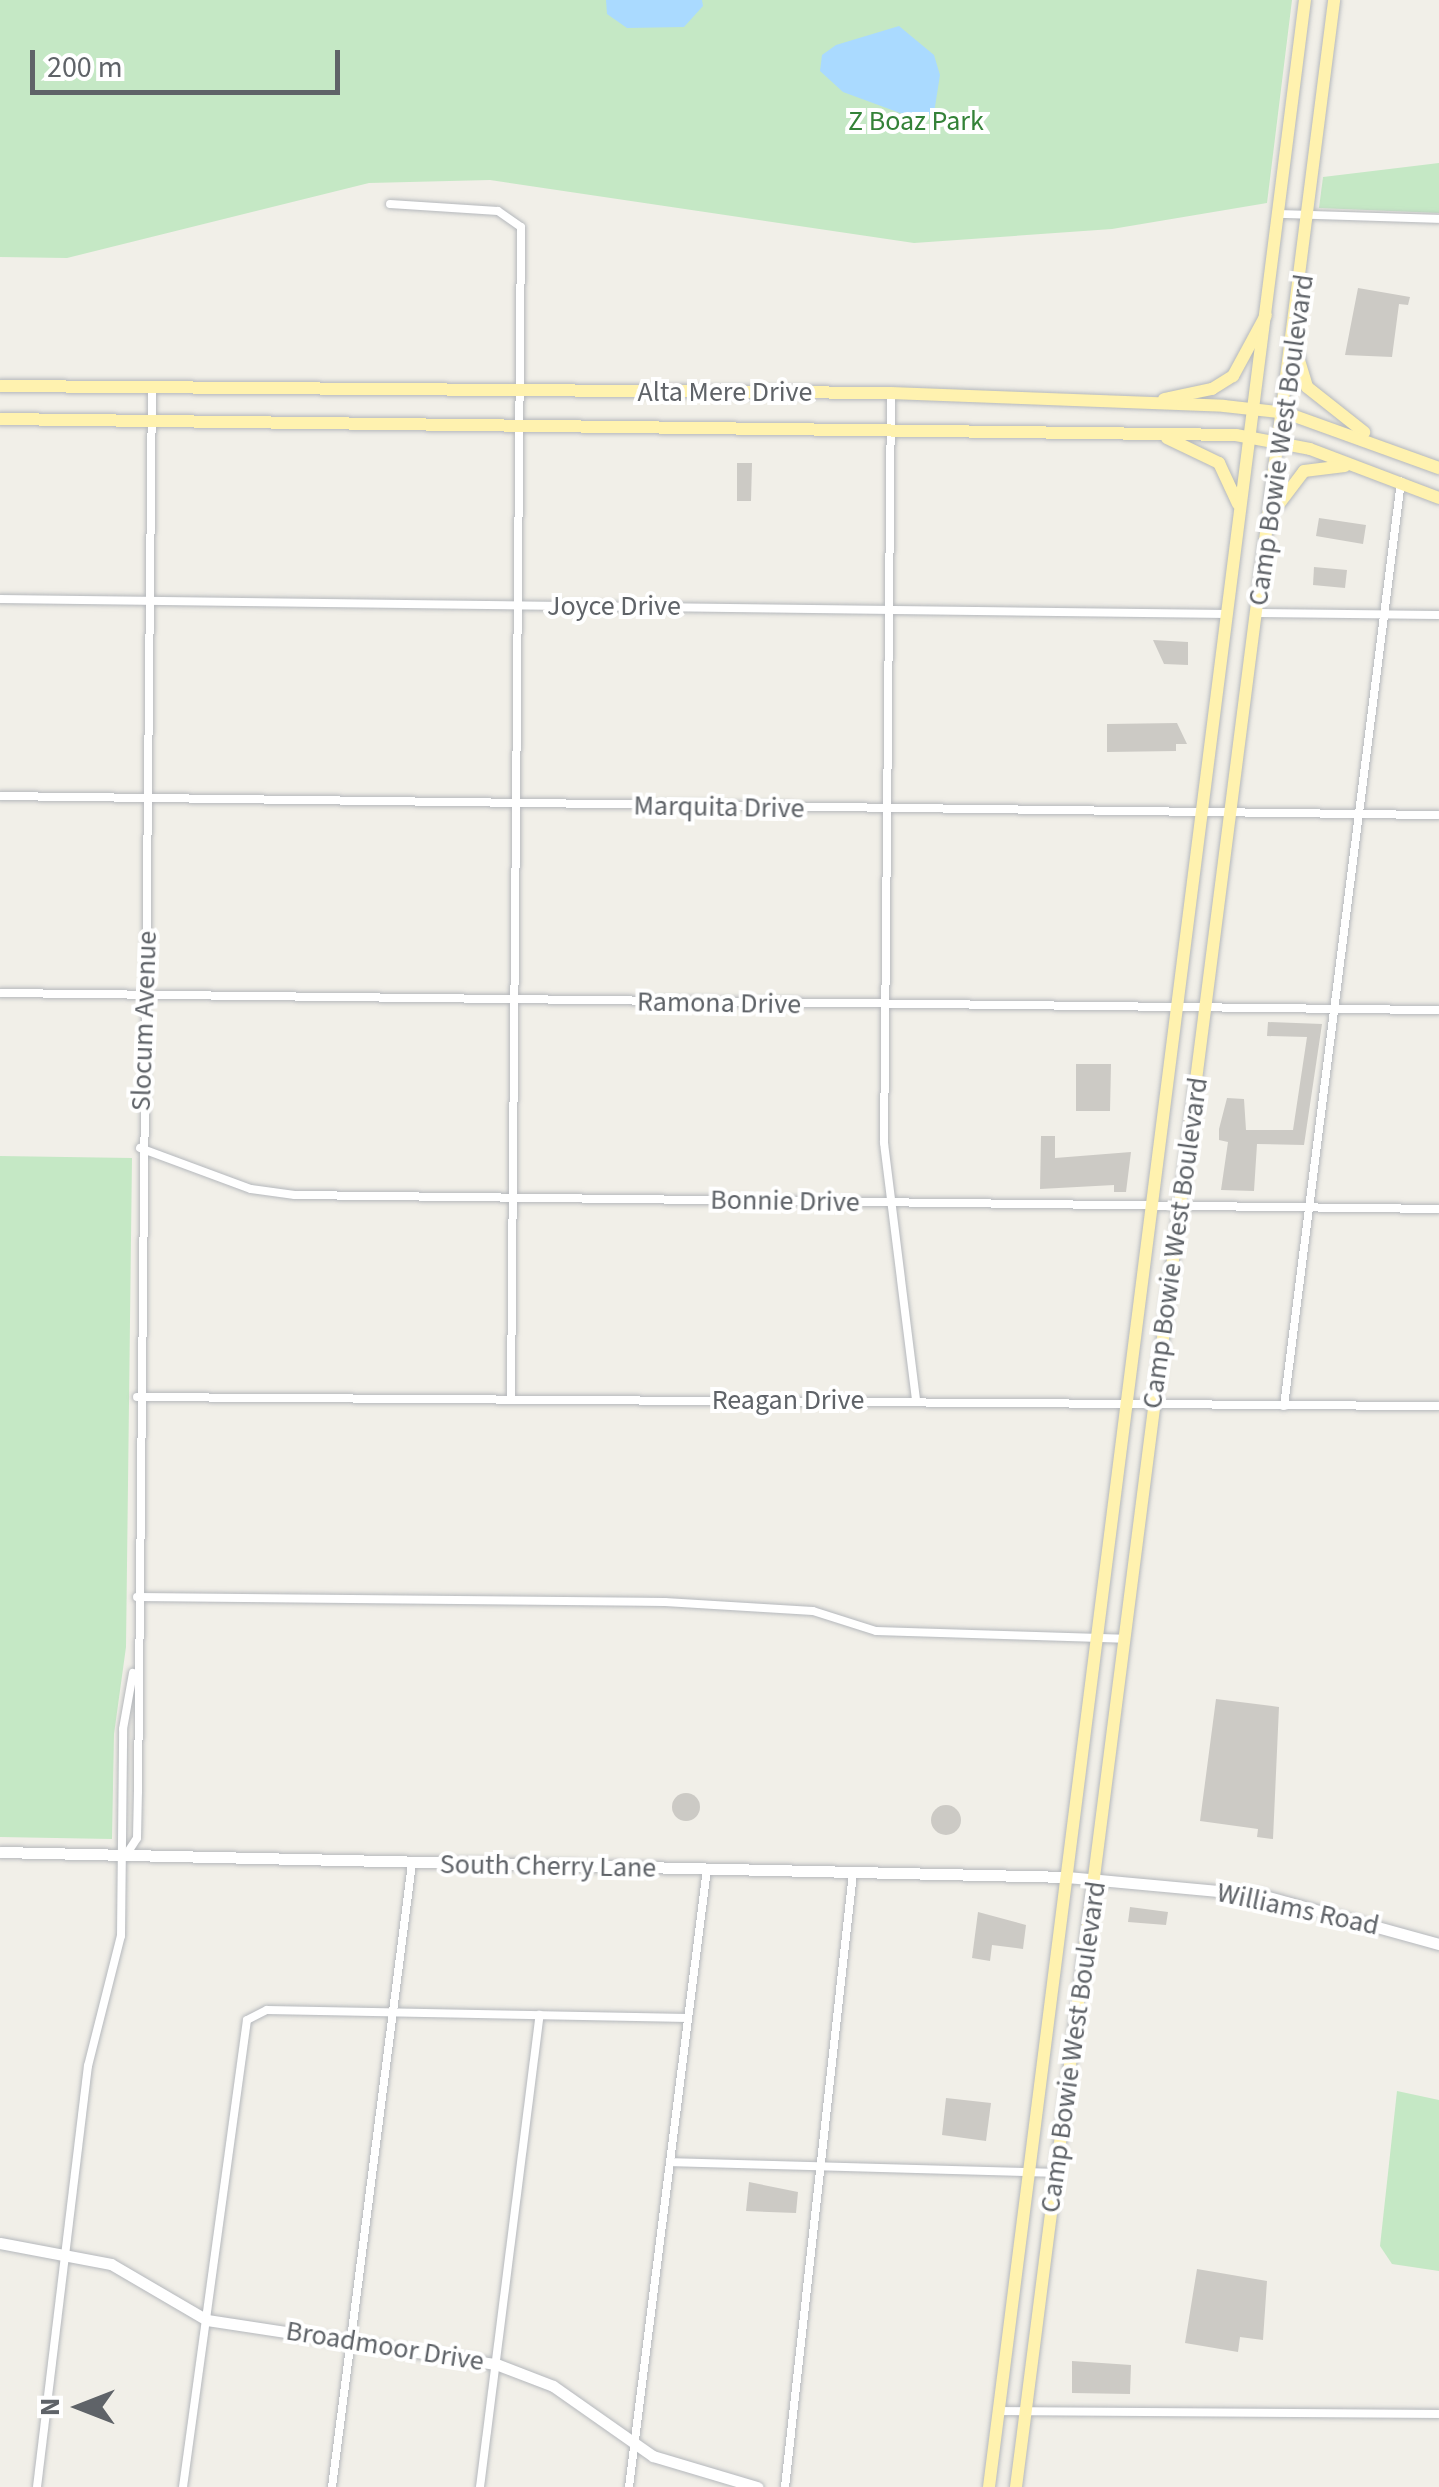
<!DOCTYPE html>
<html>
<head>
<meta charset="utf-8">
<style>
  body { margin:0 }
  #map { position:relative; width:1439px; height:2487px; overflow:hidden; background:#f1efe8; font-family:"Source Sans 3",sans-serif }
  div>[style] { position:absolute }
  .green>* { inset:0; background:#c5e8c5 }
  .water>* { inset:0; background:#aadaff }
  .building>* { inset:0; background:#cccac5 }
  .round { border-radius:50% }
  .roads { filter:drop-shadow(0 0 2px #b5b8bc) drop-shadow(0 0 2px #b5b8bc) }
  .street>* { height:8px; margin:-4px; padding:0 4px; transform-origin:4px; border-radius:4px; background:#fff }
  .secondary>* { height:11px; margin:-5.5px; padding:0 5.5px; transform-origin:5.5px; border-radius:5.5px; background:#fff }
  .primary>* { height:12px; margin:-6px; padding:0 6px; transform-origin:6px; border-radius:6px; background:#fff2af }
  span { translate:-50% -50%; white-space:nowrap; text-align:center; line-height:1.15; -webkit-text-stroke:8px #fff; paint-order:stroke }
  .park-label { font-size:28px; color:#348238 }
  .street-label { font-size:28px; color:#5f6368 }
  .north { position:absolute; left:30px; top:2357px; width:100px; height:100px; -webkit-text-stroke:8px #fff; paint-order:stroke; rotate:270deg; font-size:28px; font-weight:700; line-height:40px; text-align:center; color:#5f6368 }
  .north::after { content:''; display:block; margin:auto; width:35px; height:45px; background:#5f6368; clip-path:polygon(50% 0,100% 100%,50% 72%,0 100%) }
  .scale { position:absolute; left:30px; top:50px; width:310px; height:45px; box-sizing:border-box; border:5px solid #5f6368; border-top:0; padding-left:12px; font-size:30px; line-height:35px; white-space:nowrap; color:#5f6368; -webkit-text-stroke:8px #fff; paint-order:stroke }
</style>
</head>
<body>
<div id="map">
  <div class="green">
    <div style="clip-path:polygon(0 0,1292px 0,1267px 203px,1112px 229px,914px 243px,490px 180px,369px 183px,67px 258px,0 257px)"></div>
    <div style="clip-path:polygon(1439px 163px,1439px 213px,1319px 208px,1323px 177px)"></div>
    <div style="clip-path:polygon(0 1156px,132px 1158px,126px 1647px,114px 1734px,112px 1839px,0 1837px)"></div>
    <div style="clip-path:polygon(1397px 2091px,1439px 2100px,1439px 2271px,1392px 2264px,1380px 2246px)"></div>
  </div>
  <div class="water">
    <div style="clip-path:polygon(606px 0,702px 0,703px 6px,684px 27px,627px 28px,607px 14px)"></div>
    <div style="clip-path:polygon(899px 26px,934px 55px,940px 75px,934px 113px,919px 120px,843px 92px,820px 71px,822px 55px,836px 45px)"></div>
  </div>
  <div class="building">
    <div style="clip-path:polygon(1358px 288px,1410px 297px,1408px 305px,1399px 304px,1392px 357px,1345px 355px)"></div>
    <div style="clip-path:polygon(737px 463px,752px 463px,751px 501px,737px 501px)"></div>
    <div style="clip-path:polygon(1319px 518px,1366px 525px,1363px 544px,1316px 536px)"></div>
    <div style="clip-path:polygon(1314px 567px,1347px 570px,1345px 588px,1313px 585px)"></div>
    <div style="clip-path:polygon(1153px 640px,1188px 642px,1188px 665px,1164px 664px)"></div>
    <div style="clip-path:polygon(1177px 723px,1187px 744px,1176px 744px,1176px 751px,1107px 752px,1107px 724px)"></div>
    <div style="clip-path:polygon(1268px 1022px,1322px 1024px,1304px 1145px,1257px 1144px,1254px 1191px,1221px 1190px,1228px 1142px,1219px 1140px,1219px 1129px,1227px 1098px,1244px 1099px,1246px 1130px,1293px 1130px,1307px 1037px,1267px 1036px)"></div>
    <div style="clip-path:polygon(1076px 1064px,1111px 1064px,1110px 1111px,1076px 1111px)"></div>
    <div style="clip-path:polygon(1041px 1136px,1055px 1136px,1055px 1158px,1131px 1152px,1126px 1192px,1114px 1192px,1114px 1185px,1040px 1189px)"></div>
    <div style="clip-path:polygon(1216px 1699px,1279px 1707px,1273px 1839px,1257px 1837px,1258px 1829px,1200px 1821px)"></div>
    <div class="round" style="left:672px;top:1793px;width:28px;height:28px"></div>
    <div class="round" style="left:931px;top:1805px;width:30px;height:30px"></div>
    <div style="clip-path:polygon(1130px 1907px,1168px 1912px,1166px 1925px,1128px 1922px)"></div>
    <div style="clip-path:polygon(978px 1912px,1026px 1925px,1023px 1949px,992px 1945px,990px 1961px,972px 1958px)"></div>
    <div style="clip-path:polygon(946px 2098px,991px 2103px,986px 2141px,942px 2135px)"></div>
    <div style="clip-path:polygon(749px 2182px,798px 2192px,796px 2213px,746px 2211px)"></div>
    <div style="clip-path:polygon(1197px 2269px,1267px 2281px,1263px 2340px,1240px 2337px,1238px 2352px,1185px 2343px)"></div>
    <div style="clip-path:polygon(1072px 2361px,1131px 2365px,1130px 2394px,1072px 2393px)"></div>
  </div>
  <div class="roads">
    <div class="street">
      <div style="left:390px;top:204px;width:108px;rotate:3.7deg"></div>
      <div style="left:498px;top:211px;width:28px;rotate:35deg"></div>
      <div style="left:521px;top:227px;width:1173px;rotate:90.49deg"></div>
      <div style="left:1282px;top:214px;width:157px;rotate:1.8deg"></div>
      <div style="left:891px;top:393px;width:750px;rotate:90.53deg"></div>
      <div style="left:884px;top:1143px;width:259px;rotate:82.9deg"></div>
      <div style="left:0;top:599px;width:1228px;rotate:0.7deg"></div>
      <div style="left:1258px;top:613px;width:181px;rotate:0.6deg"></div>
      <div style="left:0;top:796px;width:1439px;rotate:0.76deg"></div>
      <div style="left:0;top:993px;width:1439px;rotate:0.68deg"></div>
      <div style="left:140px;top:1148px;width:118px;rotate:20.3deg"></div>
      <div style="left:251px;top:1189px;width:44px;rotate:7.8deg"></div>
      <div style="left:295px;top:1195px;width:1144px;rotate:0.7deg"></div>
      <div style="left:137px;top:1397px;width:1302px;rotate:0.4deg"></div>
      <div style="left:1284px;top:1406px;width:932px;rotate:-82.79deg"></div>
      <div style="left:137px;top:1597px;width:528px;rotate:0.54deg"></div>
      <div style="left:665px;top:1602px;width:148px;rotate:3.5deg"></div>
      <div style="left:813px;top:1611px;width:66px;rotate:17.6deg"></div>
      <div style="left:876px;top:1631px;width:248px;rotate:1.8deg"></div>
      <div style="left:126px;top:1855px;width:20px;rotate:-57deg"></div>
      <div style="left:137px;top:1838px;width:46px;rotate:-88.8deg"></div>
      <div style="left:138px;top:1792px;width:1404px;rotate:-89.43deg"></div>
      <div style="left:670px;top:2162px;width:386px;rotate:1.6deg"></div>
      <div style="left:998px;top:2411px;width:441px;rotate:0.4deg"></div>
      <div style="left:37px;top:2487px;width:424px;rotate:-83.1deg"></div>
      <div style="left:88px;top:2066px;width:134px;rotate:-75.8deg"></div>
      <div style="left:121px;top:1936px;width:207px;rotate:-89.4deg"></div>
      <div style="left:123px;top:1729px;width:57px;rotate:-79.9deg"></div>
      <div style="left:183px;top:2487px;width:471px;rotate:-82.2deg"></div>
      <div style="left:247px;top:2020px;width:22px;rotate:-27deg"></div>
      <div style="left:267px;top:2010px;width:421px;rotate:1.1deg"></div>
      <div style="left:332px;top:2487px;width:629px;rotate:-82.69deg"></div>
      <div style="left:480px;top:2487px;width:476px;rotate:-82.8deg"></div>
      <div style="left:629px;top:2487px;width:623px;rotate:-82.81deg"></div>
      <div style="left:785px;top:2487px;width:618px;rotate:-83.68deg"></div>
    </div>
    <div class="secondary">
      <div style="left:0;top:1852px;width:1067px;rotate:1.34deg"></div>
      <div style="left:1067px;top:1877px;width:195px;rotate:5.3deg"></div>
      <div style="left:1261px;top:1895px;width:185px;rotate:15.4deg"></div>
      <div style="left:0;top:2243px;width:113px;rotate:10.7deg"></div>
      <div style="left:111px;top:2264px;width:111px;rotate:30.3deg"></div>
      <div style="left:207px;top:2320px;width:292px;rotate:8.7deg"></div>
      <div style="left:496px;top:2364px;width:61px;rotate:21.1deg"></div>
      <div style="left:553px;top:2386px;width:122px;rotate:35deg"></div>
      <div style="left:653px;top:2456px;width:109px;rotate:16.6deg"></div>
    </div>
    <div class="primary">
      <div style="left:1298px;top:357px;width:31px;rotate:73deg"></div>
      <div style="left:1307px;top:387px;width:73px;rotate:38.3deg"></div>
      <div style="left:0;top:386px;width:891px;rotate:0.45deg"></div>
      <div style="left:891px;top:393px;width:333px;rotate:2.2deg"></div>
      <div style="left:1224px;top:406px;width:62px;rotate:6.4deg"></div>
      <div style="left:1286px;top:413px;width:163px;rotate:19.8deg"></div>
      <div style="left:1164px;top:399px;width:49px;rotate:-11.8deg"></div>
      <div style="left:1212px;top:389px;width:25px;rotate:-32deg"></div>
      <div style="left:1233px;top:376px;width:69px;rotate:-61.6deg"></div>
      <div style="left:0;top:419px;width:1236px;rotate:0.74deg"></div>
      <div style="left:1236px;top:435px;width:75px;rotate:10.7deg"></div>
      <div style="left:1310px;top:449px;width:138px;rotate:20.8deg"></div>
      <div style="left:1167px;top:438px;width:58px;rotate:25.7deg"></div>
      <div style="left:1219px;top:463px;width:45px;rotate:65.1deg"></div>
      <div style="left:1279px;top:504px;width:41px;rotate:-52.9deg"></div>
      <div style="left:1304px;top:471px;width:41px;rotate:-7deg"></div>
      <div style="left:989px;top:2487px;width:2507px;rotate:-82.76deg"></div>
      <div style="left:1016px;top:2487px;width:2507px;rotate:-82.71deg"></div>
    </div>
  </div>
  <div class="park-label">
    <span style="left:916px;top:121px">Z Boaz Park</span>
  </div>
  <div class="street-label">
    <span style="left:725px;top:392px">Alta Mere Drive</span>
    <span style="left:1281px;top:440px;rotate:-82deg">Camp Bowie West Boulevard</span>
    <span style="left:614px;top:606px">Joyce Drive</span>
    <span style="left:719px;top:807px;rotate:1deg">Marquita Drive</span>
    <span style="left:719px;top:1003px;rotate:1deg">Ramona Drive</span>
    <span style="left:144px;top:1021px;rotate:-88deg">Slocum Avenue</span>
    <span style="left:785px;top:1201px;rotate:1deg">Bonnie Drive</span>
    <span style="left:1175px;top:1243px;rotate:-82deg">Camp Bowie West Boulevard</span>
    <span style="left:788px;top:1400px">Reagan Drive</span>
    <span style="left:548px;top:1866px;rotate:1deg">South Cherry Lane</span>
    <span style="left:1298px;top:1909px;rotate:12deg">Williams Road</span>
    <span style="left:1073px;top:2047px;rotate:-82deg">Camp Bowie West Boulevard</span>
    <span style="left:385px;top:2346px;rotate:9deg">Broadmoor Drive</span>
  </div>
  <div class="north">N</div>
  <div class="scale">200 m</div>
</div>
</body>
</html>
